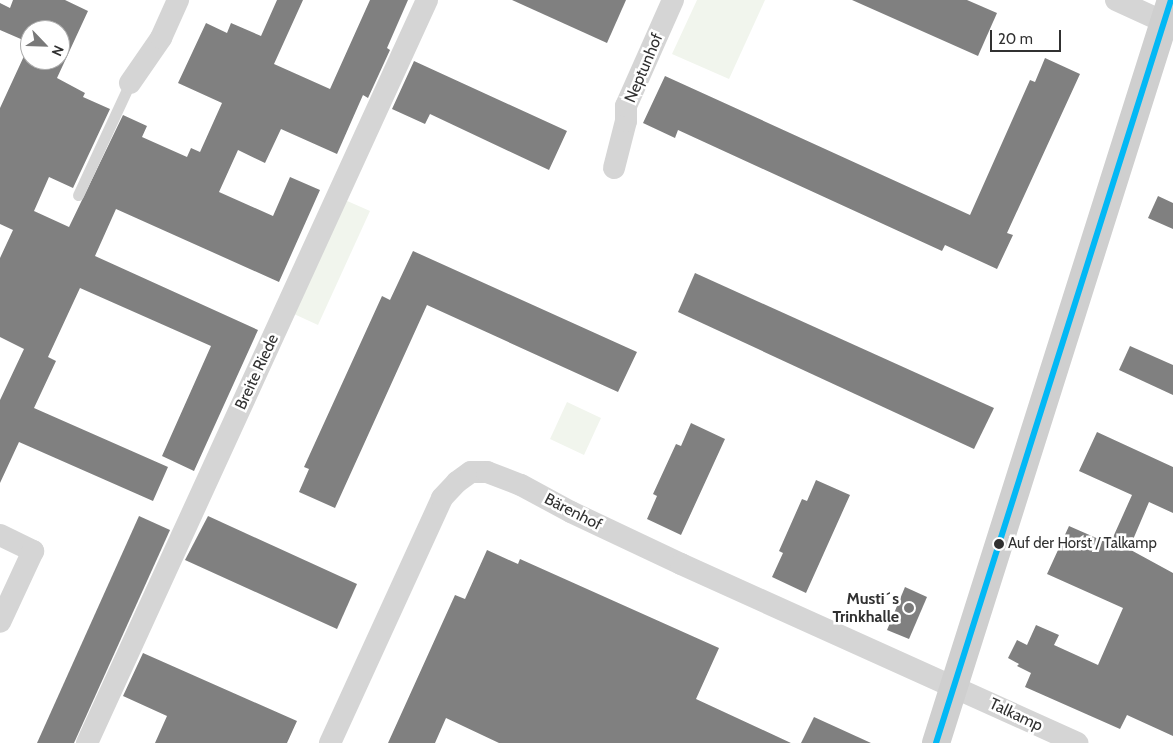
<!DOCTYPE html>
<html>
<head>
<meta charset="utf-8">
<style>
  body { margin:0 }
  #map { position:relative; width:1173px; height:743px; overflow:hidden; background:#fff; font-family:Cabin,sans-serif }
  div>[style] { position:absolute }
  .green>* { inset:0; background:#f1f5ed }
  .building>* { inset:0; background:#808080 }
  .lane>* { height:11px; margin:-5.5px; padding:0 5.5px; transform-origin:5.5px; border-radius:5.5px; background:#d5d5d5 }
  .street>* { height:22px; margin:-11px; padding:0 11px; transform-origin:11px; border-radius:11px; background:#d5d5d5 }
  .secondary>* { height:28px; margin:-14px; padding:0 14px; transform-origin:14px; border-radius:14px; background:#cfcfcf }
  .bus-1>* { height:6px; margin:-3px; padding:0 3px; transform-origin:3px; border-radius:3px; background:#02b8f5 }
  .dots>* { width:14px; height:14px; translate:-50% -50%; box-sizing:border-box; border:2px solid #fff; border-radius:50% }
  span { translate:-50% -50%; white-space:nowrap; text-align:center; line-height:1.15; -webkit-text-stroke:5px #fff; paint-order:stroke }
  .bus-label { font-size:15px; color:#313131 }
  .left { translate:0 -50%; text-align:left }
  .street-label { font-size:16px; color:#313131 }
  .poi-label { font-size:16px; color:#313131; font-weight:700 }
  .right { translate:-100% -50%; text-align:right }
  .north { position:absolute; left:20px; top:20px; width:50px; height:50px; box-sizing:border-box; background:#fff; border:1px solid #adadad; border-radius:50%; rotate:114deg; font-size:14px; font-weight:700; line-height:20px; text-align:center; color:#313131 }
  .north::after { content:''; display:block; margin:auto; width:18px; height:22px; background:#797979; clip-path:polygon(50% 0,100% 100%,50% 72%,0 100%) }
  .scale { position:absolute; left:990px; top:30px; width:71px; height:22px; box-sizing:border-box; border:2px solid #313131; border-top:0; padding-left:6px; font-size:15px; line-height:18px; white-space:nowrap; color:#313131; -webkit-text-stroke:4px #fff; paint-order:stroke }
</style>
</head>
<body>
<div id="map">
  <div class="green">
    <div style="clip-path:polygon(697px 0,765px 0,729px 79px,672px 54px)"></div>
    <div style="clip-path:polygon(345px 200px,370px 211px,318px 325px,294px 314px)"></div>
    <div style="clip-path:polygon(567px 402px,601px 418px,584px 455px,550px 439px)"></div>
  </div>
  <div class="building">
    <div style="clip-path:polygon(evenodd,13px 0,65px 0,88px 11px,57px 78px,85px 93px,83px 97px,110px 109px,73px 188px,49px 177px,34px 211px,69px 227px,123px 115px,147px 126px,142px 137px,187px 157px,191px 148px,200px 152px,222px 103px,178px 83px,206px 23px,227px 33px,231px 23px,261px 36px,277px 0,303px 0,274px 64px,330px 89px,370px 0,408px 0,387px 48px,390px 50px,368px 98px,363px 95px,337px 154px,281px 129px,265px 163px,238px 150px,219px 192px,273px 216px,290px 177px,320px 190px,279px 282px,116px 209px,95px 256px,258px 330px,194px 471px,162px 456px,211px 346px,80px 288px,48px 357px,56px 361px,34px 408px,168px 467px,153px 501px,19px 442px,0 483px,0 400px,24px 349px,0 337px,0 258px,13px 230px,0 224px,0 108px,30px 43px,0 30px,0 3px,10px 8px,13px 0,30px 30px,60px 30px,60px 60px,30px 60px,30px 30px)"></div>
    <div style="clip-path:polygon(512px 0,626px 0,607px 43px)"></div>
    <div style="clip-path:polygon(852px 0,967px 0,997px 13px,978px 56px)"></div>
    <div style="clip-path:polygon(1045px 58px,1080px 74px,1007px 233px,1013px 235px,997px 269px,945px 245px,942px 251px,678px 130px,675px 138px,643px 123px,665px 76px,970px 215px,1030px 80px,1035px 82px)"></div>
    <div style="clip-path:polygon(414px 61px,567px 131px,549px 170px,430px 114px,425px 124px,392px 109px)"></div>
    <div style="clip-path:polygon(1158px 196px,1173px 203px,1173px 229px,1148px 218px)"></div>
    <div style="clip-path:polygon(413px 251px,637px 352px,618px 392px,427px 305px,335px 508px,299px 492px,309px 469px,304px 467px,382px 296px,390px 300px)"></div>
    <div style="clip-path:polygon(695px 273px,994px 408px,974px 449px,678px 312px)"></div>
    <div style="clip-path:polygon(1130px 346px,1173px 365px,1173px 395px,1119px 370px)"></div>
    <div style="clip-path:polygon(691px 423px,725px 439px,681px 535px,647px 519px,657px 496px,653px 494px,676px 444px,681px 446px)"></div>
    <div style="clip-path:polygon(1097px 432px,1173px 467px,1173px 513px,1149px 502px,1129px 549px,1173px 573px,1173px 736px,1127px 715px,1120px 729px,1025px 687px,1031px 673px,1017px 666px,1019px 664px,1008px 658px,1017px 640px,1027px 645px,1036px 625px,1059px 635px,1054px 645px,1098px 665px,1123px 608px,1047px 574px,1069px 526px,1110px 544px,1132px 495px,1079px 471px)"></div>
    <div style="clip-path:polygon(816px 480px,850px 495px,806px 593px,772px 577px,783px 553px,779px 551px,802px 499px,807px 501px)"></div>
    <div style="clip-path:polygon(139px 516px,170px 530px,74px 743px,37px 743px)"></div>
    <div style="clip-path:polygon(208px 516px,357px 584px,337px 629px,185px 560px)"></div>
    <div style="clip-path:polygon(487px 550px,518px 564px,520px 559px,719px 648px,696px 699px,791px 743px,499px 743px,446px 718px,435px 743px,388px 743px,455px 595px,465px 599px)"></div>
    <div style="clip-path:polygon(905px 587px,927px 597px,909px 639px,887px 630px)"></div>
    <div style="clip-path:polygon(143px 653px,297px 721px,287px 743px,155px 743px,167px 716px,123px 696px)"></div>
    <div style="clip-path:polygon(814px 717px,871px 743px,801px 743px)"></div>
  </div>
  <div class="lane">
    <div style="left:78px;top:195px;width:123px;rotate:-65.1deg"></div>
  </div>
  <div class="street">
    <div style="left:1116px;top:0;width:63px;rotate:24.5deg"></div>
    <div style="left:130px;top:83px;width:55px;rotate:-55.4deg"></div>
    <div style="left:161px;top:38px;width:42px;rotate:-65.9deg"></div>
    <div style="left:614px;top:168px;width:49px;rotate:-75.7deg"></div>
    <div style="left:626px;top:121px;width:15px;rotate:-90deg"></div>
    <div style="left:626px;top:106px;width:116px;rotate:-66.1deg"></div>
    <div style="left:0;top:535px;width:37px;rotate:26deg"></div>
    <div style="left:33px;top:551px;width:78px;rotate:114.9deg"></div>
    <div style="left:87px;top:743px;width:817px;rotate:-65.41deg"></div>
    <div style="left:330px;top:743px;width:269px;rotate:-65.4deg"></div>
    <div style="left:442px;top:498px;width:22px;rotate:-47deg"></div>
    <div style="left:457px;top:482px;width:17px;rotate:-36deg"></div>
    <div style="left:471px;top:472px;width:16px"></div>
    <div style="left:487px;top:472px;width:36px;rotate:21deg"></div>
    <div style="left:521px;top:485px;width:57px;rotate:28.4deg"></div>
    <div style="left:571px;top:512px;width:122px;rotate:25.3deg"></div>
    <div style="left:681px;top:564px;width:435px;rotate:24.3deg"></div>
  </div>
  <div class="secondary">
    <div style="left:936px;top:743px;width:779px;rotate:-72.45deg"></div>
  </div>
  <div class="bus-1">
    <div style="left:936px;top:743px;width:779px;rotate:-72.45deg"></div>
  </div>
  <div class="dots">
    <div style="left:999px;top:544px;background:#313131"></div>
    <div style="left:909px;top:608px;background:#797979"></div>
  </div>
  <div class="bus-label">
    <span class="left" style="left:1008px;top:544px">Auf der Horst / Talkamp</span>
  </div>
  <div class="street-label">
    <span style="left:644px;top:68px;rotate:-67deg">Neptunhof</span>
    <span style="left:257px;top:372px;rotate:-65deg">Breite Riede</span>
    <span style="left:573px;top:512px;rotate:27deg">Bärenhof</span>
    <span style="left:1016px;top:715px;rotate:25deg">Talkamp</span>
  </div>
  <div class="poi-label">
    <span class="right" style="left:899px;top:608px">Musti´s<br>Trinkhalle</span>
  </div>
  <div class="north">N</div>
  <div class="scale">20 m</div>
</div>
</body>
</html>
